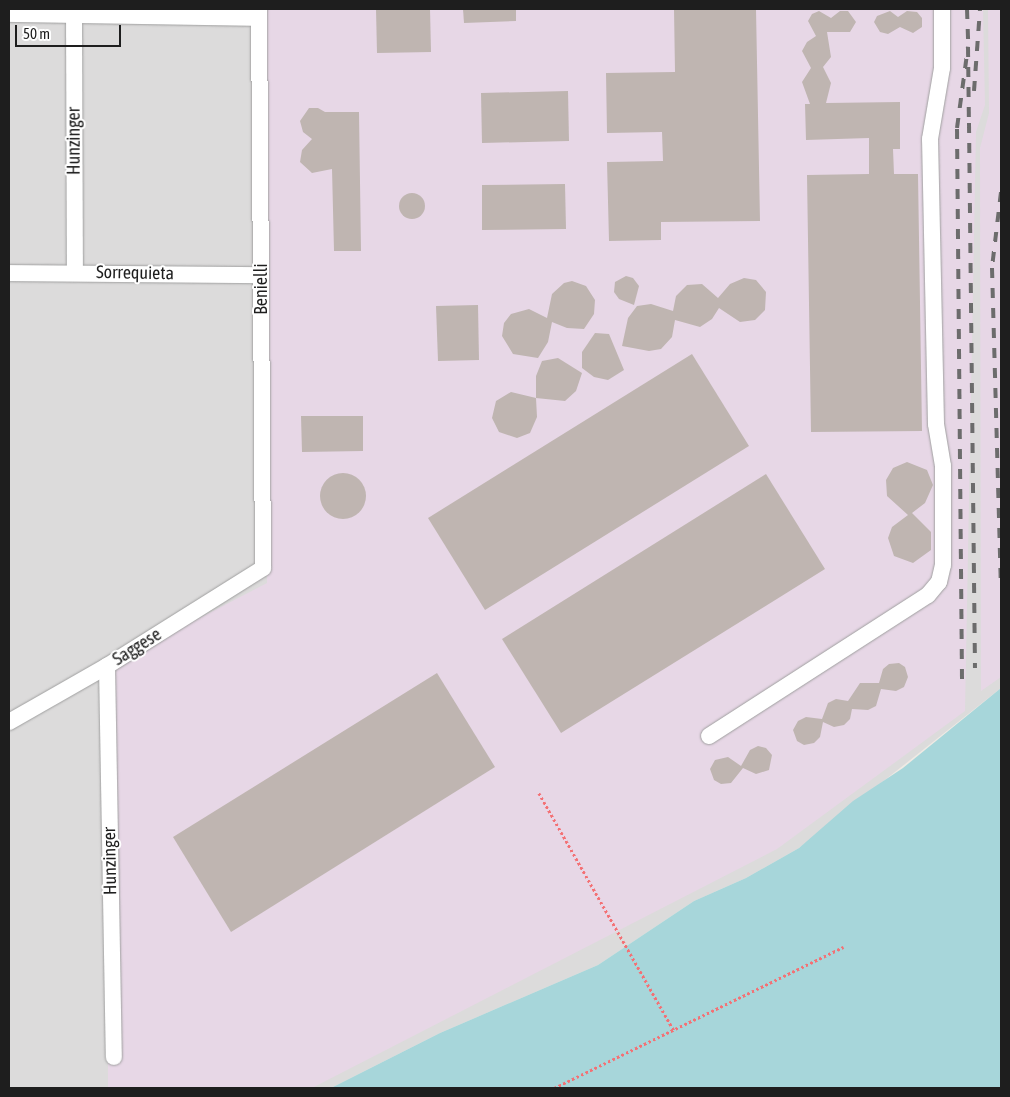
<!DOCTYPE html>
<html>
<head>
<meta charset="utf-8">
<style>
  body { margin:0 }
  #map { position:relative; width:1010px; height:1097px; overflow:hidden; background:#efeae4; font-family:"Asap Condensed",sans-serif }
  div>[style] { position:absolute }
  .residential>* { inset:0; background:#dcdbdb }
  .industrial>* { inset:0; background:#e7d7e6 }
  .water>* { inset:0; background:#a7d6da }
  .building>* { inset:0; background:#bfb5b1 }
  .round { border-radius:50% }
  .path>* { height:2.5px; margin-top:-1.25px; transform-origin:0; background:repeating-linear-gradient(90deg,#f37175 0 2.5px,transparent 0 5px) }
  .roads { filter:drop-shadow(0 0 1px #9f9f9f) drop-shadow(0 0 1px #9f9f9f) }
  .minor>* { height:16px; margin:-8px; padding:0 8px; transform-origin:8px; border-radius:8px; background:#fff }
  .rail>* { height:4px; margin-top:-2px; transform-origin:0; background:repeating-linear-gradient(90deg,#6c6c6c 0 10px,transparent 0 20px) }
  span { translate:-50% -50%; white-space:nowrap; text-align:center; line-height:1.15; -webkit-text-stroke:4px #fff; paint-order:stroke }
  .street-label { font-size:18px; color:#1e1e1e }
  .frame { position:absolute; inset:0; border:10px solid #1e1e1e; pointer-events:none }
  .scale { position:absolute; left:15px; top:25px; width:106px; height:22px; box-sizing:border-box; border:2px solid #1e1e1e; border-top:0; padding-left:6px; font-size:15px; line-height:18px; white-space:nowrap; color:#1e1e1e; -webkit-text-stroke:4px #fff; paint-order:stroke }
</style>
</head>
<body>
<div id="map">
  <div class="residential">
    <div style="clip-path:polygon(9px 9px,1001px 9px,1001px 688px,799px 848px,746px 878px,694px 901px,598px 965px,440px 1033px,331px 1088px,9px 1088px)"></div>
  </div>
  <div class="industrial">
    <div style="clip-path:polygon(267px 9px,983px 9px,985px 105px,976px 132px,965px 711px,777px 849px,312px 1088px,108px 1088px,107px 666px,267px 583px)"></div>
    <div style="clip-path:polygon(988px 9px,1001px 9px,1001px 677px,981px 691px,980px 148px,989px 113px)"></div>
  </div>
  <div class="water">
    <div style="clip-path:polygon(1001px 688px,1001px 1088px,331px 1088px,440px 1033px,598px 965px,694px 901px,746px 878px,799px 848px,853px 801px,903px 768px)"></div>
  </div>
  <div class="building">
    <div style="clip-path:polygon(376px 9px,430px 9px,431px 52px,377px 53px)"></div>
    <div style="clip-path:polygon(463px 9px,516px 9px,516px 21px,464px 23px)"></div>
    <div style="clip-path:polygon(674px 9px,756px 9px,760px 221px,661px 222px,661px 240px,609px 241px,607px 162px,663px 161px,662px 132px,607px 133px,606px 73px,675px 72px)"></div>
    <div style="clip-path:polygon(819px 11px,831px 18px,840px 11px,848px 11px,856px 22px,850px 32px,827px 32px,831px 57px,823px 67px,831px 83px,826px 103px,900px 102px,900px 149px,893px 149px,894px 174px,918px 174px,922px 431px,811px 432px,807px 175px,869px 174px,869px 138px,806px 140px,805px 104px,810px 104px,802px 82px,811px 68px,802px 51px,807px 42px,816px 36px,808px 21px,812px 14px)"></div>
    <div style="clip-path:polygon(890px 11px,898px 17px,907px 11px,917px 12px,922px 18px,922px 27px,913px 33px,900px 27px,888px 34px,880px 32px,874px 22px,877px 16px)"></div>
    <div style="clip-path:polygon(568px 91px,569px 141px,482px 143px,481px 93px)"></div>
    <div style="clip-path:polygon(309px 108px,318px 108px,325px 112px,359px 112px,361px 251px,334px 251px,332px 169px,312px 173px,300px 162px,302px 150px,312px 139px,303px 132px,300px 121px)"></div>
    <div style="clip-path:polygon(565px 184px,566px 229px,482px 230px,482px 185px)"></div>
    <div class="round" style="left:399px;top:193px;width:26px;height:26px"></div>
    <div style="clip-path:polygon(626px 276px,633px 278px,639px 286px,634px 305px,619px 299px,614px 292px,615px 282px)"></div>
    <div style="clip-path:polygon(744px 278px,756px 280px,766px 292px,765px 310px,755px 320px,740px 322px,719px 308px,712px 319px,700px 327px,675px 320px,672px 337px,661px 349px,649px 351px,622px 346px,628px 318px,637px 306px,651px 304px,673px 311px,676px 296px,687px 285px,702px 284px,718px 298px,730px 284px)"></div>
    <div style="clip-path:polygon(572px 281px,586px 286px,595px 300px,594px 314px,584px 329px,567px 328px,552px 322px,548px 342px,538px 358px,513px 354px,502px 336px,504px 323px,511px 314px,529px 309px,547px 318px,552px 294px,564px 283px)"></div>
    <div style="clip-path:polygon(478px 305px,479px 360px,438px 361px,436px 306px)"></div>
    <div style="clip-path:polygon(595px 333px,609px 334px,624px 370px,608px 380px,594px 377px,582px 368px,582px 352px)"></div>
    <div style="clip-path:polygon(692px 354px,749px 446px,485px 610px,428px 518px)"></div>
    <div style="clip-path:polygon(558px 358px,582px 373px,576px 391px,565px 401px,536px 398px,537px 417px,530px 433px,517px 438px,499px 432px,492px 418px,496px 401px,511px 392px,536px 398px,536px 376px,542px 361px)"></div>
    <div style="clip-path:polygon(301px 416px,363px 416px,363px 451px,302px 452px)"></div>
    <div style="clip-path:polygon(907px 462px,927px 470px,933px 485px,925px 503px,912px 513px,931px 532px,931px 550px,913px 563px,894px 556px,888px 538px,892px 527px,908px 515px,887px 496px,886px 480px,893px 468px)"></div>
    <div class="round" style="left:320px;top:473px;width:46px;height:46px"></div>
    <div style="clip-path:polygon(766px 474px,825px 569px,561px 733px,502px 639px)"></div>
    <div style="clip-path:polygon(889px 664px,899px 663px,905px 667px,908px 677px,904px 687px,896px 691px,881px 689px,876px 706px,868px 710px,852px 709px,850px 719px,844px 725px,834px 727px,823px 722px,820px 737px,814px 743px,804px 745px,797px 741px,793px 730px,798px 721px,806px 717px,822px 719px,828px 703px,836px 699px,848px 701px,860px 683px,879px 683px,883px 669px)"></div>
    <div style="clip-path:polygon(437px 673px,495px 767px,231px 932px,173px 837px)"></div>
    <div style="clip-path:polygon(758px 746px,766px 748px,772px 755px,769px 770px,756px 774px,743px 768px,731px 783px,721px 784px,714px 780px,710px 769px,715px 760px,728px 757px,741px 766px,750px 750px)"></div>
  </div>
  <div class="path">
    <div style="left:539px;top:793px;width:274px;rotate:60.4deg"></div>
    <div style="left:554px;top:1088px;width:322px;rotate:-26deg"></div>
  </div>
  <div class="roads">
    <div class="minor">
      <div style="left:74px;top:9px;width:264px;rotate:89.8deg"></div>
      <div style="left:9px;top:14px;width:250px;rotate:0.9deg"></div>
      <div style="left:9px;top:273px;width:252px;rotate:0.5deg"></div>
      <div style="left:107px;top:666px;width:391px;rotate:89deg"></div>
      <div style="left:9px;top:722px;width:113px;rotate:-29.7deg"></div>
      <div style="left:107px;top:666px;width:184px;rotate:-32.1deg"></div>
      <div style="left:263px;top:568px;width:559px;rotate:-90.41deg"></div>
      <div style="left:709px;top:736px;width:260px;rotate:-32.8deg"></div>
      <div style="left:928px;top:595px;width:17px;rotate:-50deg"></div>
      <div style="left:939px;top:582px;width:17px;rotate:-77deg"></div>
      <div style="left:943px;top:565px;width:99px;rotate:-90deg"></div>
      <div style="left:943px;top:466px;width:43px;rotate:-99.5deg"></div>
      <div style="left:936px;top:424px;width:285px;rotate:-91.2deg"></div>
      <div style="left:930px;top:139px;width:72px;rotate:-80.4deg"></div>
      <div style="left:942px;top:68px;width:59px;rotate:-90deg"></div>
    </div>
  </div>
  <div class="rail">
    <div style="left:967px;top:9px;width:38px;rotate:88deg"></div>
    <div style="left:974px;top:91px;width:82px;rotate:-85.8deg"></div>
    <div style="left:969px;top:123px;width:545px;rotate:89.37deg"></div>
    <div style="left:1001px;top:192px;width:77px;rotate:96.8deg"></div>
    <div style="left:992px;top:268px;width:317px;rotate:88.4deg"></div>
    <div style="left:962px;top:679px;width:551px;rotate:-90.52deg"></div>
    <div style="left:957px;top:128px;width:82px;rotate:-82.3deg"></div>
    <div style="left:968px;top:47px;width:81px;rotate:89.3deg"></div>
  </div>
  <div class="street-label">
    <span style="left:74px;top:141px;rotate:-90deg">Hunzinger</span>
    <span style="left:135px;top:273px;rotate:1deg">Sorrequieta</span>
    <span style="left:261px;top:289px;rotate:-90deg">Benielli</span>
    <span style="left:137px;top:647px;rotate:-32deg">Saggese</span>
    <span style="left:110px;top:861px;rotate:-91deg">Hunzinger</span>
  </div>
  <div class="frame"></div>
  <div class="scale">50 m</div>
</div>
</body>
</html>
